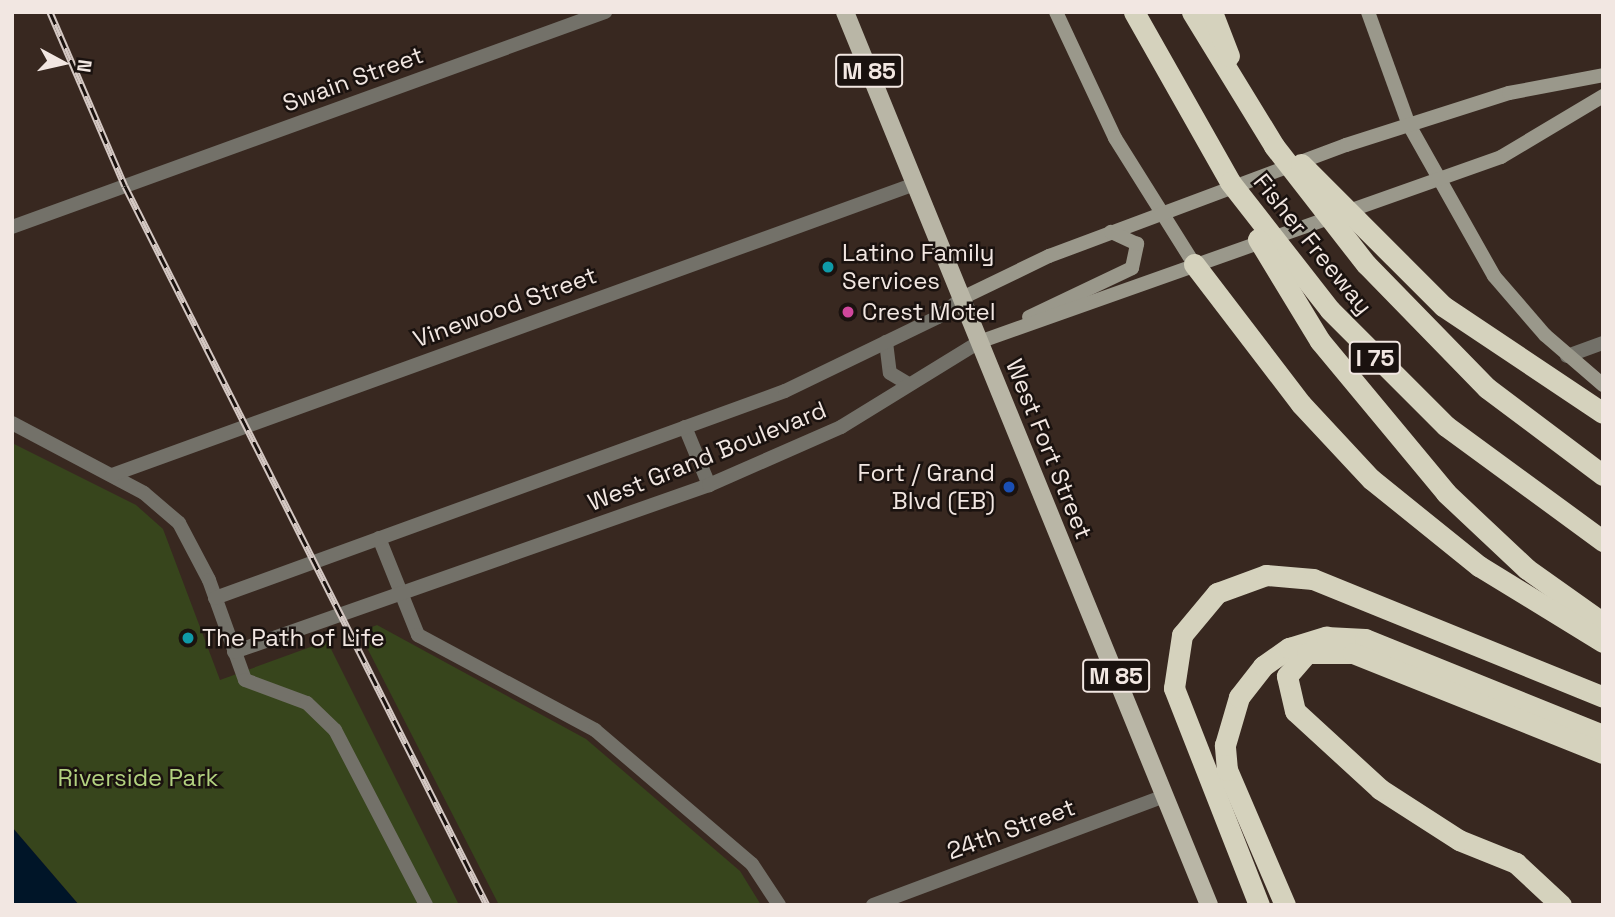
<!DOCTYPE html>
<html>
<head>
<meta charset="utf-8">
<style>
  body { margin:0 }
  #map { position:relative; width:1615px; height:917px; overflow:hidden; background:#382820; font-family:"Space Grotesk",sans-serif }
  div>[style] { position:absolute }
  .green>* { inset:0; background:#37451c }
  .water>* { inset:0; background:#001528 }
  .street>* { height:14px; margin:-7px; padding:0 7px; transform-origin:7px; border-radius:7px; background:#737169 }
  .secondary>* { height:14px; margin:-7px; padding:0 7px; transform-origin:7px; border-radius:7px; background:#9a988b }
  .primary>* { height:18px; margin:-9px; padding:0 9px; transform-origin:9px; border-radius:9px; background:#b9b6a6 }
  .highway>* { height:21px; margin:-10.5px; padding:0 10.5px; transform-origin:10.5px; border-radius:10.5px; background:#d5d2bd }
  .rail>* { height:7px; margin-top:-3.5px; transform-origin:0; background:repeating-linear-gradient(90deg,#1a120f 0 13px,#d4c8c3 0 26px); box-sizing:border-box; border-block:2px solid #d4c8c3 }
  .dots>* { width:19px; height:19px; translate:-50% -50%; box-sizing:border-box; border:4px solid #1a120f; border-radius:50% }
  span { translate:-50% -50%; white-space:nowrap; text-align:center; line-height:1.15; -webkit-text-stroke:5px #1a120f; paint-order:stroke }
  .shield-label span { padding:2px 5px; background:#1a120f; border:2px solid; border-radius:5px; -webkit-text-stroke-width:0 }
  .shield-label { font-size:23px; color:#f2e7e2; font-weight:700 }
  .street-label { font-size:24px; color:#f2e7e2 }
  .poi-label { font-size:24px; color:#f2e7e2 }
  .left { translate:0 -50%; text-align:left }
  .right { translate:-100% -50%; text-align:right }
  .park-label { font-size:24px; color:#b3d280 }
  .frame { position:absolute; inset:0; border:14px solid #f2e7e2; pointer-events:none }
  .north { position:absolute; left:28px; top:28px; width:70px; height:70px; -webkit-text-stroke:5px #1a120f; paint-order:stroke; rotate:98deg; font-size:19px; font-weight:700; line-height:28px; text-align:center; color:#f2e7e2 }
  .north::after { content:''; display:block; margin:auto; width:24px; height:32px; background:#f2e7e2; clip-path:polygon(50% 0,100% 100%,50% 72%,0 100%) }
</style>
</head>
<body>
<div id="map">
  <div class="green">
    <div style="clip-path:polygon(12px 443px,136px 505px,163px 529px,220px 680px,327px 641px,459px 905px,79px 905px,12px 827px)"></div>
    <div style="clip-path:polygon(377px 625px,586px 739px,740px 871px,761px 905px,499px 905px,359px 632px)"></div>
  </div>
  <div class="water">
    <div style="clip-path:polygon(12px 827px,79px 905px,12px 905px)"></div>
  </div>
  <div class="street">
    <div style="left:12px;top:227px;width:631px;rotate:-19.93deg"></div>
    <div style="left:886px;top:342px;width:31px;rotate:83deg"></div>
    <div style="left:890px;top:373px;width:21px;rotate:31deg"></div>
    <div style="left:1567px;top:356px;width:38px;rotate:-20deg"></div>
    <div style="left:12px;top:423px;width:149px;rotate:27.9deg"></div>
    <div style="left:144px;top:493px;width:46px;rotate:40.6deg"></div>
    <div style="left:179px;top:523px;width:64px;rotate:62.2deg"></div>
    <div style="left:209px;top:580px;width:106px;rotate:70.2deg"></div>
    <div style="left:245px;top:680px;width:66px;rotate:20.4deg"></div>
    <div style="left:307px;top:703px;width:39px;rotate:44deg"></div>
    <div style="left:335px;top:730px;width:197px;rotate:62.5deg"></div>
    <div style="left:685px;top:427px;width:63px;rotate:67.5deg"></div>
    <div style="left:112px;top:475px;width:854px;rotate:-19.92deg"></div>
    <div style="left:379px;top:538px;width:105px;rotate:68.1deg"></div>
    <div style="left:418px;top:635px;width:201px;rotate:28.2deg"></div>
    <div style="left:595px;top:730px;width:206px;rotate:40.5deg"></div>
    <div style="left:752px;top:864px;width:49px;rotate:56.6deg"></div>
    <div style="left:215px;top:598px;width:606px;rotate:-19.96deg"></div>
    <div style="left:785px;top:391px;width:170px;rotate:-25.8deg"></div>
    <div style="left:938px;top:317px;width:31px;rotate:-38deg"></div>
    <div style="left:234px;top:652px;width:504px;rotate:-19.37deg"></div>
    <div style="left:709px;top:485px;width:144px;rotate:-23.7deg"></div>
    <div style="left:841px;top:427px;width:162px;rotate:-31.6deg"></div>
    <div style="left:873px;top:905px;width:312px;rotate:-20.5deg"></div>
  </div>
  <div class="secondary">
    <div style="left:1056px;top:12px;width:139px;rotate:64.9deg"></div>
    <div style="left:1115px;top:138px;width:149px;rotate:57.9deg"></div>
    <div style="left:1368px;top:12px;width:120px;rotate:70.1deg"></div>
    <div style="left:1409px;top:125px;width:173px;rotate:60.6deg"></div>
    <div style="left:1494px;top:276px;width:78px;rotate:49.2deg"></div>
    <div style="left:1545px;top:335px;width:77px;rotate:40.8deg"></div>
    <div style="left:962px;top:298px;width:97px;rotate:-25.8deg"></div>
    <div style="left:1049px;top:256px;width:317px;rotate:-20.5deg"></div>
    <div style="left:1346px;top:145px;width:171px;rotate:-17.7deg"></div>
    <div style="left:1509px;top:93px;width:96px;rotate:-10.8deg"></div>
    <div style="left:1029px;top:317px;width:114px;rotate:-25.4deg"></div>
    <div style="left:1132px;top:268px;width:25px;rotate:-78deg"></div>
    <div style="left:1137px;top:244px;width:29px;rotate:-155deg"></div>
    <div style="left:979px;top:342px;width:554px;rotate:-19.51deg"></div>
    <div style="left:1501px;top:157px;width:119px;rotate:-30.9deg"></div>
  </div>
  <div class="primary">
    <div style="left:845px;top:12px;width:964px;rotate:67.82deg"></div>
  </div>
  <div class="highway">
    <div style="left:1134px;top:12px;width:195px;rotate:60.5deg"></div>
    <div style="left:1230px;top:182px;width:162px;rotate:52deg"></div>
    <div style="left:1330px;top:310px;width:164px;rotate:45deg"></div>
    <div style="left:1446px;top:426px;width:195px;rotate:36.2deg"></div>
    <div style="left:1192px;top:12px;width:157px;rotate:58.5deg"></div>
    <div style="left:1274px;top:146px;width:150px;rotate:52.1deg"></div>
    <div style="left:1366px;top:264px;width:173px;rotate:45.7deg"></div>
    <div style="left:1487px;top:388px;width:145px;rotate:36.9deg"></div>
    <div style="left:1212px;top:12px;width:47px;rotate:68.9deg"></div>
    <div style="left:1301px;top:164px;width:201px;rotate:45deg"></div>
    <div style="left:1443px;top:306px;width:192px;rotate:33.8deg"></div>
    <div style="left:1258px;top:239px;width:119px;rotate:58.7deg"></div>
    <div style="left:1320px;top:341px;width:197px;rotate:50.3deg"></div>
    <div style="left:1446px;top:493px;width:111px;rotate:43.2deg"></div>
    <div style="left:1527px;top:569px;width:93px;rotate:35.4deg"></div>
    <div style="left:1194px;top:264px;width:176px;rotate:52.6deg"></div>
    <div style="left:1301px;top:404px;width:103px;rotate:47deg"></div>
    <div style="left:1371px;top:479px;width:139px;rotate:38.9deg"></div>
    <div style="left:1479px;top:566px;width:145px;rotate:31.5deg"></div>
    <div style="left:1259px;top:905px;width:233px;rotate:-111.4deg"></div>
    <div style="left:1174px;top:688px;width:54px;rotate:-81.4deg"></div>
    <div style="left:1182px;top:635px;width:55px;rotate:-50.2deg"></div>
    <div style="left:1217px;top:593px;width:52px;rotate:-20.2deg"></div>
    <div style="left:1266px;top:575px;width:47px;rotate:4.9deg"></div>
    <div style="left:1313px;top:579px;width:313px;rotate:22.1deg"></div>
    <div style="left:1285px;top:905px;width:147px;rotate:-113.2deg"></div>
    <div style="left:1227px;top:770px;width:25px;rotate:-95deg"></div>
    <div style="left:1225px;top:745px;width:50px;rotate:-73.7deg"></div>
    <div style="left:1239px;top:697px;width:39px;rotate:-52deg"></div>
    <div style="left:1263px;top:666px;width:32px;rotate:-35deg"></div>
    <div style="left:1289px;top:648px;width:39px;rotate:-17deg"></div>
    <div style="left:1326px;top:637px;width:39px;rotate:3deg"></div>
    <div style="left:1365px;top:639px;width:257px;rotate:22deg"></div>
    <div style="left:1561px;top:905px;width:62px;rotate:-137deg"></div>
    <div style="left:1516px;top:863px;width:61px;rotate:-158deg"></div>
    <div style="left:1459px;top:840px;width:94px;rotate:-147.2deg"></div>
    <div style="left:1380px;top:789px;width:115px;rotate:-137.5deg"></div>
    <div style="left:1295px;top:711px;width:36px;rotate:-103deg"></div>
    <div style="left:1287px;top:676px;width:30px;rotate:-49deg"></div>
    <div style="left:1307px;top:653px;width:46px"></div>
    <div style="left:1353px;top:653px;width:269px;rotate:21.8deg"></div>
  </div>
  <div class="rail">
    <div style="left:50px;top:12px;width:189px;rotate:66.7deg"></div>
    <div style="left:125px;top:186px;width:805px;rotate:63.28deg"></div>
  </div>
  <div class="dots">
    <div style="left:828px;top:267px;background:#0f9aa8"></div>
    <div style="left:848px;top:312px;background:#d1479c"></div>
    <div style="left:1009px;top:487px;background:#1a4fb4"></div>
    <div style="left:188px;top:638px;background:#0f9aa8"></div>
  </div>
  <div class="shield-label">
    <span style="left:869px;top:71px">M 85</span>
    <span style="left:1375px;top:358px">I 75</span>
    <span style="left:1116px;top:676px">M 85</span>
  </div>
  <div class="street-label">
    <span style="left:353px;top:79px;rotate:-20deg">Swain Street</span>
    <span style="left:1313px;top:244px;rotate:51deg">Fisher Freeway</span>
    <span style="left:505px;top:307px;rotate:-20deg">Vinewood Street</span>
    <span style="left:1049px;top:449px;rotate:68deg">West Fort Street</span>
    <span style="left:707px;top:456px;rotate:-22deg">West Grand Boulevard</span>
    <span style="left:1011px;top:829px;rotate:-20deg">24th Street</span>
  </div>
  <div class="poi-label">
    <span class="left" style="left:842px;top:267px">Latino Family<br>Services</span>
    <span class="left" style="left:862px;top:312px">Crest Motel</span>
    <span class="right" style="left:995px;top:487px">Fort / Grand<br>Blvd (EB)</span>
    <span class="left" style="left:202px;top:638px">The Path of Life</span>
  </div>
  <div class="park-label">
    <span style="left:138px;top:778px">Riverside Park</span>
  </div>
  <div class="frame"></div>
  <div class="north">N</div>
</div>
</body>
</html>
